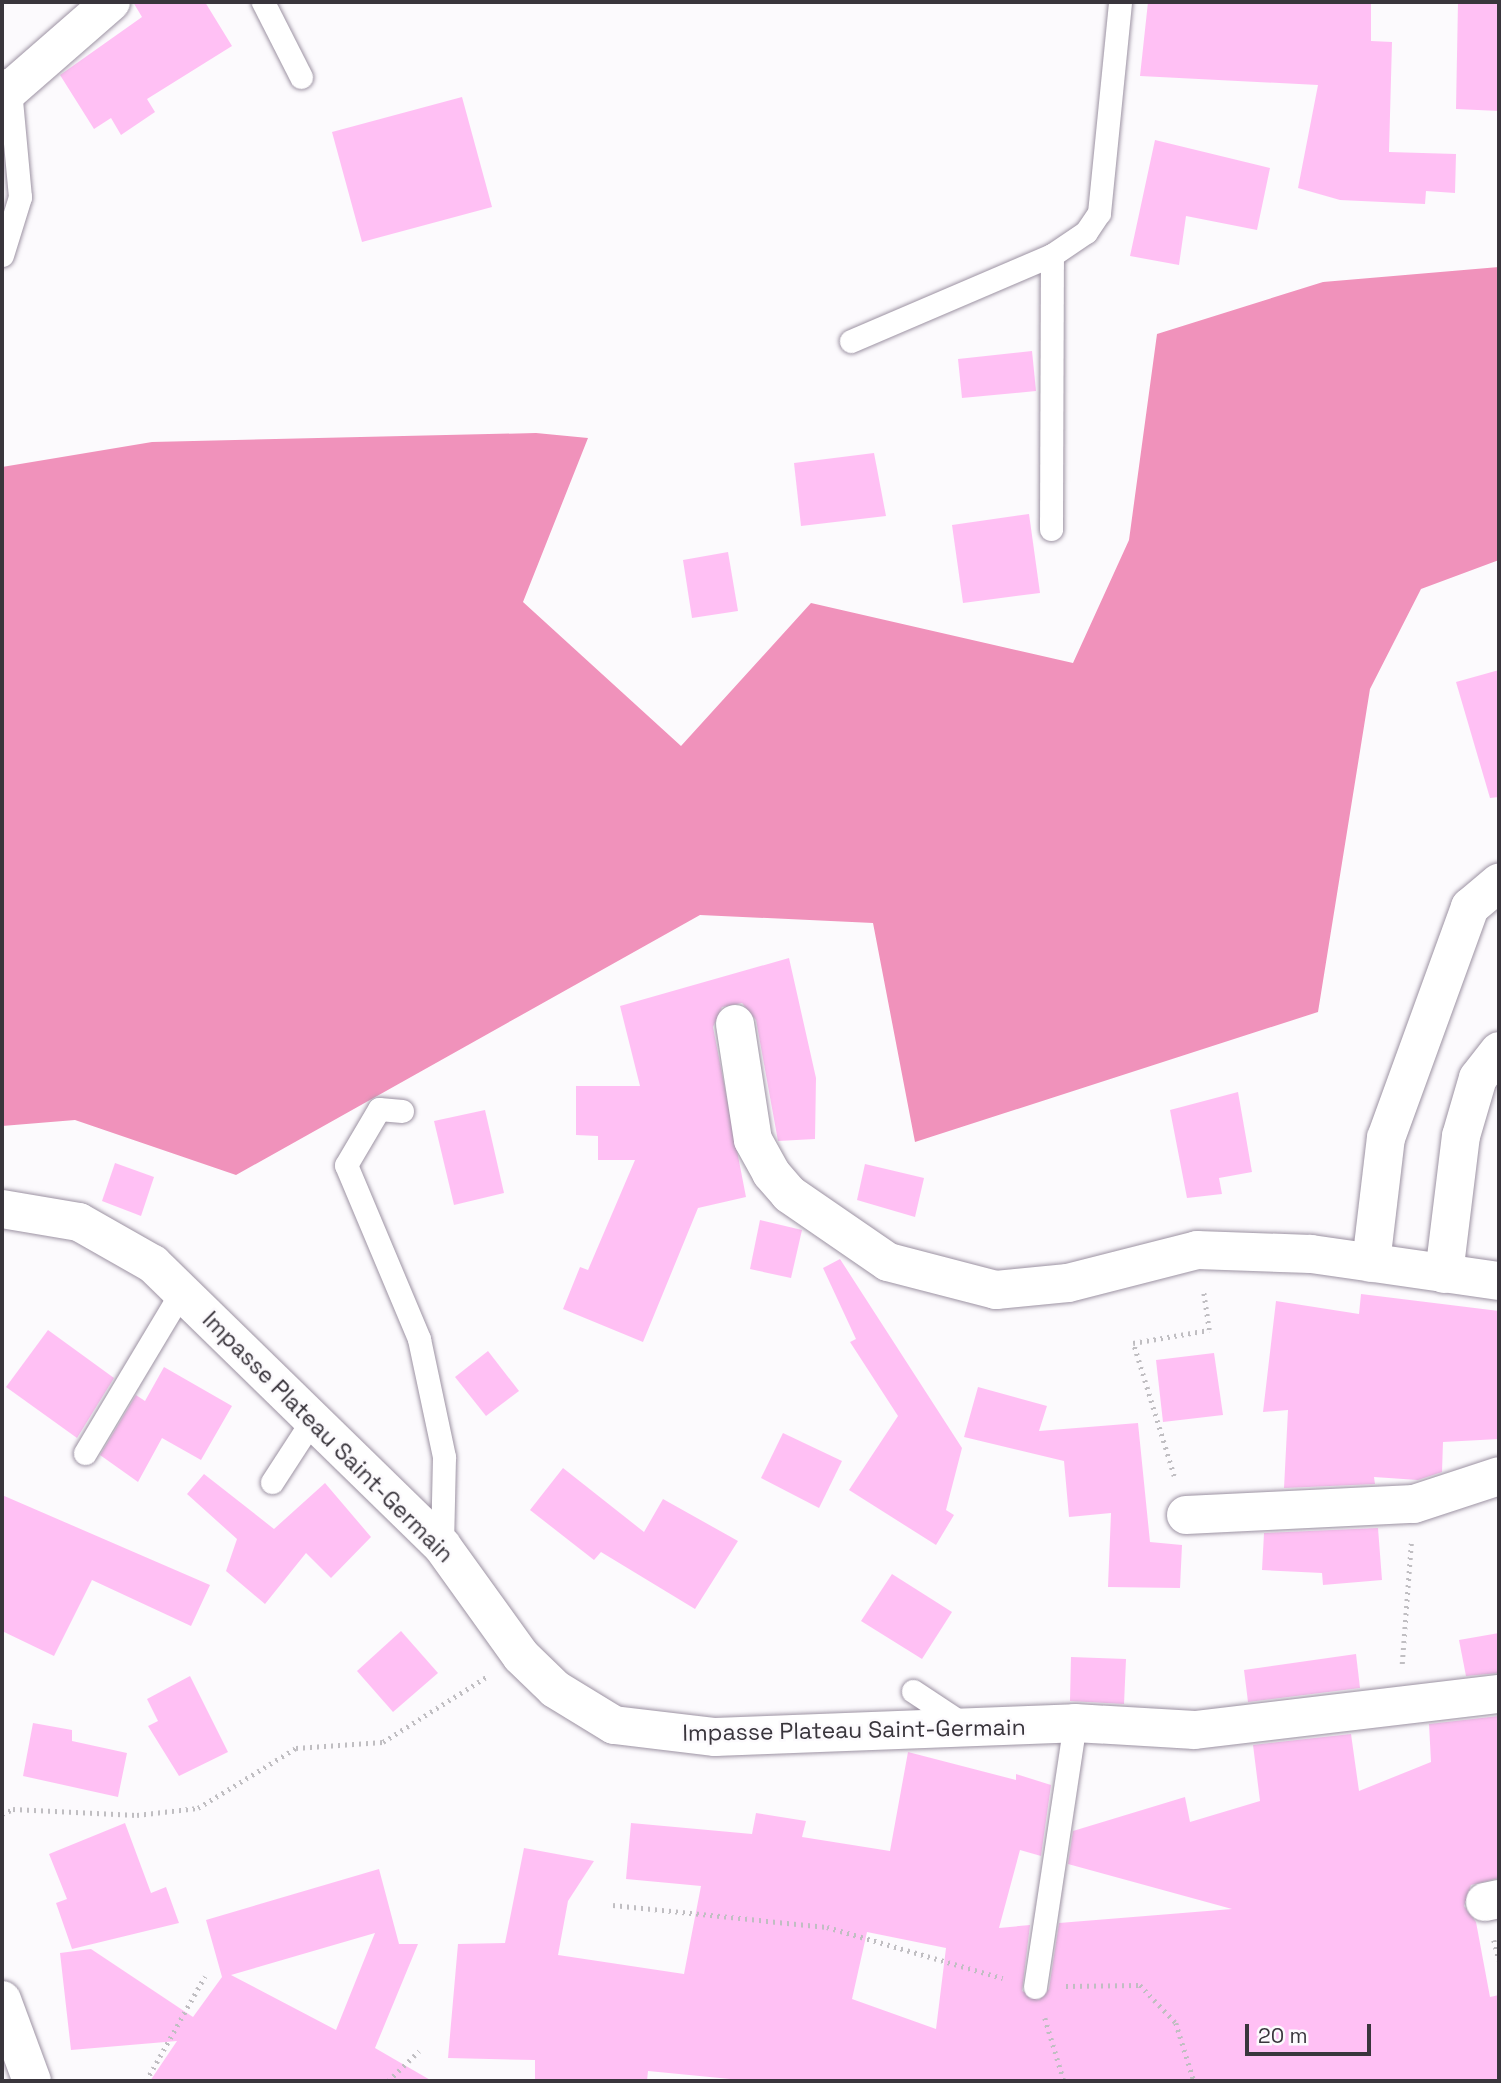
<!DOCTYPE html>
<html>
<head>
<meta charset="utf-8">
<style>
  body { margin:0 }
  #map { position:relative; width:1501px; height:2083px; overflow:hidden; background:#fcfafd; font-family:"Space Grotesk",sans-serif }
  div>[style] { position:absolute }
  .forest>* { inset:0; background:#f092bb }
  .building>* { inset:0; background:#ffc0f4 }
  .path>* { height:4.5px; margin-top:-2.25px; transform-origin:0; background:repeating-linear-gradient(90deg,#c0bec2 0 2px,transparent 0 7px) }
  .roads { filter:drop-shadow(0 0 2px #9d93a3) drop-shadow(0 0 2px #9d93a3) }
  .lane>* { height:23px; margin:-11.5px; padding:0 11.5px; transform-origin:11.5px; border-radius:11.5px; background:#fff }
  .street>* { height:38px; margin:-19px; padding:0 19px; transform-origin:19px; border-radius:19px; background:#fff }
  span { translate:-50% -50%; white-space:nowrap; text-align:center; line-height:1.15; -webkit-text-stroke:5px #fcfafd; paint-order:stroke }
  .street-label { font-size:23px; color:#39353c }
  .frame { position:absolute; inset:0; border:4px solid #39353c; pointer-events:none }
  .scale { position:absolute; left:1245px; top:2024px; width:126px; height:32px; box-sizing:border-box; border:4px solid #39353c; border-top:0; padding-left:9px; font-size:21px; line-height:24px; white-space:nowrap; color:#39353c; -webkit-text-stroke:5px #fcfafd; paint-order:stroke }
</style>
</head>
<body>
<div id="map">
  <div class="forest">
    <div style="clip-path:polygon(1499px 267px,1499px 560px,1421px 589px,1370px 689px,1318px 1012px,915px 1142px,873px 923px,700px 915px,236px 1175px,75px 1120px,2px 1126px,2px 467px,152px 442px,536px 433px,588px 438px,523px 602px,681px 746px,811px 603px,1073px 663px,1129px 540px,1157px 334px,1323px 282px)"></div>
  </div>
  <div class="building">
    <div style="clip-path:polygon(133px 2px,205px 2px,232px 46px,147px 99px,155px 112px,121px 135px,111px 118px,94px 129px,60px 75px,142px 17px)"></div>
    <div style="clip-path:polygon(1148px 2px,1371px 2px,1371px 41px,1392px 42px,1389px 152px,1456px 154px,1455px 193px,1426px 191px,1425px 204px,1340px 200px,1298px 188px,1318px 85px,1140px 76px)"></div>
    <div style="clip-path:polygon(1458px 2px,1499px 2px,1499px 111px,1456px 109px)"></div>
    <div style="clip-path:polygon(462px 97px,492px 207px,362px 242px,332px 132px)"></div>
    <div style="clip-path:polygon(1155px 140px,1270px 168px,1257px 230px,1186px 216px,1179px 265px,1130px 256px)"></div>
    <div style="clip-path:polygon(1032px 351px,1036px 391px,962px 398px,958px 359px)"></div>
    <div style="clip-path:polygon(874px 453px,886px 516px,801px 526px,794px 463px)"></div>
    <div style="clip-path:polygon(1029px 514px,1040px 593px,963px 603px,952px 525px)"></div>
    <div style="clip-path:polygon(728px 552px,738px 611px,692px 618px,683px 560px)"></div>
    <div style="clip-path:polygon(1499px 670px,1499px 797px,1490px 798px,1456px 682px)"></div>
    <div style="clip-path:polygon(789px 958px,816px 1078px,815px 1139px,778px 1141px,756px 1020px,742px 1003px,722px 1007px,713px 1027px,746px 1197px,698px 1208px,643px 1342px,563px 1309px,580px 1267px,588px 1270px,635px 1160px,598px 1160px,598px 1136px,576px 1135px,576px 1086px,640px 1086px,620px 1006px)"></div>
    <div style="clip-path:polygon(1238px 1092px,1252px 1172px,1219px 1178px,1222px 1194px,1187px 1198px,1170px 1110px)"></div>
    <div style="clip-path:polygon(485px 1110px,504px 1193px,454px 1205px,434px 1121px)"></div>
    <div style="clip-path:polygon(115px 1163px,154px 1177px,141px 1216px,102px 1201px)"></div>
    <div style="clip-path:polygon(865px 1164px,924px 1178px,915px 1217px,857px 1200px)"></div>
    <div style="clip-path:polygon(760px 1220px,802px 1230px,791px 1278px,750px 1269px)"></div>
    <div style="clip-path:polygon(840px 1259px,962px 1448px,946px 1510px,954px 1515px,936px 1545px,849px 1490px,898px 1416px,850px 1342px,856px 1339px,823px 1268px)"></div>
    <div style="clip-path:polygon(1361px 1294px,1499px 1311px,1499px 1439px,1443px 1442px,1442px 1472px,1418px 1480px,1374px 1477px,1375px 1484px,1284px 1488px,1288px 1410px,1263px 1412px,1276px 1301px,1359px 1314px)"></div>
    <div style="clip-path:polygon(48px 1330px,114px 1378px,77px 1438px,6px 1387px)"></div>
    <div style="clip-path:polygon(488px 1351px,519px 1391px,486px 1416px,455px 1377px)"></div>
    <div style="clip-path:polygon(1214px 1353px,1223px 1415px,1163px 1422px,1156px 1360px)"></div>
    <div style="clip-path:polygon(164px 1367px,232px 1406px,201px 1460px,162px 1438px,138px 1482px,100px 1455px,136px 1395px,145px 1401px)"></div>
    <div style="clip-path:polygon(978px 1387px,1047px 1406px,1039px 1431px,1138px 1423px,1150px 1542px,1182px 1545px,1180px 1588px,1108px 1587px,1111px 1513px,1069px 1517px,1064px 1461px,964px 1437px)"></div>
    <div style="clip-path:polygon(783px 1433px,842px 1461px,819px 1508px,761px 1478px)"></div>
    <div style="clip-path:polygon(563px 1468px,644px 1532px,663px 1499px,738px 1541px,695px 1609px,601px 1552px,594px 1560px,530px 1510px)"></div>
    <div style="clip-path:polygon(204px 1474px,274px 1529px,325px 1483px,371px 1537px,331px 1578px,306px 1553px,265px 1604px,226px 1571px,237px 1539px,187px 1494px)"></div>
    <div style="clip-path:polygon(2px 1495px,210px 1585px,191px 1626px,92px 1580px,54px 1656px,2px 1631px)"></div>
    <div style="clip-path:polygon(1378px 1528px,1382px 1580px,1323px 1585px,1322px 1573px,1262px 1570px,1264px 1533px)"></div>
    <div style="clip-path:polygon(892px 1574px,952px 1612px,922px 1659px,861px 1621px)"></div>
    <div style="clip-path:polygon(401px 1631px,438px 1673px,393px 1712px,357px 1671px)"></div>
    <div style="clip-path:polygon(1499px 1633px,1499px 1673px,1466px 1676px,1459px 1640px)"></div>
    <div style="clip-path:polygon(1356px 1654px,1360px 1688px,1248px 1702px,1244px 1670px)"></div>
    <div style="clip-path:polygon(1071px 1657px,1126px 1659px,1124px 1704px,1070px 1701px)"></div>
    <div style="clip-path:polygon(190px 1676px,228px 1752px,179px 1776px,148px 1726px,158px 1721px,147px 1699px)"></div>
    <div style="clip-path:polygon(evenodd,1499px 1716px,1499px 1878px,1471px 1885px,1464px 1906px,1476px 1922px,1490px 1997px,1499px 1995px,1499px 2081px,751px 2081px,648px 2071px,647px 2081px,535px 2081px,535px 2060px,448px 2058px,458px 1944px,505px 1943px,524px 1848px,594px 1861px,568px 1901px,558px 1955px,684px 1974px,701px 1886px,626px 1879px,631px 1823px,752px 1834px,756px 1813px,806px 1821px,802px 1837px,890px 1851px,908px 1752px,1016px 1780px,1016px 1774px,1051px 1785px,1041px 1856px,1020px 1850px,999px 1928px,1030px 1925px,1022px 1991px,1039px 2000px,1049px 1989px,1059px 1923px,1232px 1909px,1068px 1864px,1073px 1831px,1185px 1797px,1190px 1822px,1260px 1801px,1253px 1745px,1351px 1734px,1359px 1791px,1431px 1762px,1429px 1724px,1499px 1716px,867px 1932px,946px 1948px,936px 2029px,852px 1999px,867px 1932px)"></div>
    <div style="clip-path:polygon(33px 1723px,72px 1730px,72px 1741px,127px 1753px,118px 1797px,23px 1776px)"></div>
    <div style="clip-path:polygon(125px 1823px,151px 1893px,166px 1887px,179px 1923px,72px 1949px,56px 1903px,67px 1899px,49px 1854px)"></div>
    <div style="clip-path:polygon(evenodd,379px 1869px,399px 1944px,418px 1944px,375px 2048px,432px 2081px,150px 2081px,177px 2041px,71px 2050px,60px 1953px,91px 1949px,193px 2017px,222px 1977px,206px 1920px,379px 1869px,375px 1933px,336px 2030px,231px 1975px,375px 1933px)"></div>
  </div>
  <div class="path">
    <div style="left:1174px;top:1476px;width:139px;rotate:-107.1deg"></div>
    <div style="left:1133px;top:1343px;width:77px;rotate:-9.7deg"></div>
    <div style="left:1209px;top:1330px;width:41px;rotate:-98.3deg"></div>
    <div style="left:1402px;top:1664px;width:121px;rotate:-85.7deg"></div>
    <div style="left:2px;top:1814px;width:12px;rotate:-24deg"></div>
    <div style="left:13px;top:1809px;width:124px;rotate:2.8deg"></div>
    <div style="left:137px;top:1815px;width:61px;rotate:-6.5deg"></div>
    <div style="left:198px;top:1808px;width:115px;rotate:-31.5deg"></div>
    <div style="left:296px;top:1748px;width:87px;rotate:-3.9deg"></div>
    <div style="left:383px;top:1742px;width:124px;rotate:-32.2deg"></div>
    <div style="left:613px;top:1905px;width:215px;rotate:5.9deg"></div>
    <div style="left:827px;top:1927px;width:183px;rotate:16.2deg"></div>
    <div style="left:1494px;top:1940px;width:21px;rotate:76deg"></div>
    <div style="left:1066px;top:1986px;width:74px;rotate:-0.8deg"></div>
    <div style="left:1140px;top:1985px;width:52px;rotate:46.5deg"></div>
    <div style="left:1176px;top:2023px;width:61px;rotate:72.8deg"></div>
    <div style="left:1045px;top:2018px;width:66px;rotate:73.2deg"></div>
    <div style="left:146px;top:2081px;width:120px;rotate:-60.7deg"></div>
    <div style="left:388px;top:2081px;width:43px;rotate:-44.1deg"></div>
  </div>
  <div class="roads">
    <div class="lane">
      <div style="left:263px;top:2px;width:84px;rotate:63.1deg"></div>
      <div style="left:2px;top:255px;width:61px;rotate:-72.8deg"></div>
      <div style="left:20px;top:197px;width:107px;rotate:-95.3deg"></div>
      <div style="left:10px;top:90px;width:12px;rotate:-125deg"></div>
      <div style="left:851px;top:341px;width:219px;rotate:-23.2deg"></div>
      <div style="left:1051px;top:529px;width:274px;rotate:-89.8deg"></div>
      <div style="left:1052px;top:255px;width:41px;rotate:-34.1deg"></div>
      <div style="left:1086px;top:232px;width:23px;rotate:-56deg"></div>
      <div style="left:1099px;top:213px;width:212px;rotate:-84.3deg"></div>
      <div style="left:402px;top:1111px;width:23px;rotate:-175deg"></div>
      <div style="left:379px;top:1109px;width:65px;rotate:120.5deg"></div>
      <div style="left:346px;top:1165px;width:189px;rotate:67.2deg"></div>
      <div style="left:419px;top:1339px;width:121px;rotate:78deg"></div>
      <div style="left:444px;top:1457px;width:89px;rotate:91.3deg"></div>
      <div style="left:85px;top:1453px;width:189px;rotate:-59.1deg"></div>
      <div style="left:272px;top:1482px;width:72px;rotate:-57deg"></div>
      <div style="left:913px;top:1691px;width:64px;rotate:33.4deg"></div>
      <div style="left:1035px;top:1987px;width:267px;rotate:-81.4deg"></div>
    </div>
    <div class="street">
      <div style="left:10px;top:90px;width:134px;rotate:-41.1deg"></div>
      <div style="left:735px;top:1024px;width:117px;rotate:81.2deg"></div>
      <div style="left:753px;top:1140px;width:38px;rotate:61deg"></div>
      <div style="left:771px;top:1173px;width:28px;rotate:49deg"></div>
      <div style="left:789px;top:1194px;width:120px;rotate:34.5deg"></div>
      <div style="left:888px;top:1262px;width:112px;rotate:14.5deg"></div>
      <div style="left:996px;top:1290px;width:72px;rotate:-5.6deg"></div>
      <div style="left:1068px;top:1283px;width:133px;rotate:-14.3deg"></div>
      <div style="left:1197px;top:1250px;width:114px;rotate:2deg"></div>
      <div style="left:1311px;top:1254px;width:190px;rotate:8.2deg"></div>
      <div style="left:2px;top:1209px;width:78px;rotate:9.6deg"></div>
      <div style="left:79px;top:1222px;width:85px;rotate:29.6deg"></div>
      <div style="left:153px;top:1264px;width:404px;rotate:44.3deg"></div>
      <div style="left:442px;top:1546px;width:135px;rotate:54.3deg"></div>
      <div style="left:521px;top:1656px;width:47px;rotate:44.1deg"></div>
      <div style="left:555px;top:1689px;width:69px;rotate:31.4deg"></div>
      <div style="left:614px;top:1725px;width:102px;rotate:6.8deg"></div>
      <div style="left:715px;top:1737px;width:360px;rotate:-2.2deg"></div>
      <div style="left:1075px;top:1723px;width:120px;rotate:3.3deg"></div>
      <div style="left:1195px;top:1730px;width:306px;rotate:-6.8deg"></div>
      <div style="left:1371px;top:1263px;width:126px;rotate:-83.2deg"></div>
      <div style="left:1386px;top:1138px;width:246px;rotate:-70deg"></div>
      <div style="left:1470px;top:907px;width:38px;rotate:-40deg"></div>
      <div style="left:1444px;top:1274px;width:139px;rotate:-83deg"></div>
      <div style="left:1461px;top:1136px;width:60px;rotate:-73.7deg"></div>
      <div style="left:1478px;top:1078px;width:34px;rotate:-52deg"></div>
      <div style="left:1186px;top:1515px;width:228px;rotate:-2.8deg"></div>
      <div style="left:1414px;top:1504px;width:89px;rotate:-18.2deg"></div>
      <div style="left:1485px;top:1902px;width:14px;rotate:-12deg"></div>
      <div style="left:2px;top:2000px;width:86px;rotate:69.7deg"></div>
    </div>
  </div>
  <div class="street-label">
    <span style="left:328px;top:1437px;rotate:45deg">Impasse Plateau Saint-Germain</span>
    <span style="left:854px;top:1730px;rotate:-1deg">Impasse Plateau Saint-Germain</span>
  </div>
  <div class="frame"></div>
  <div class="scale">20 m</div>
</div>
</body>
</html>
